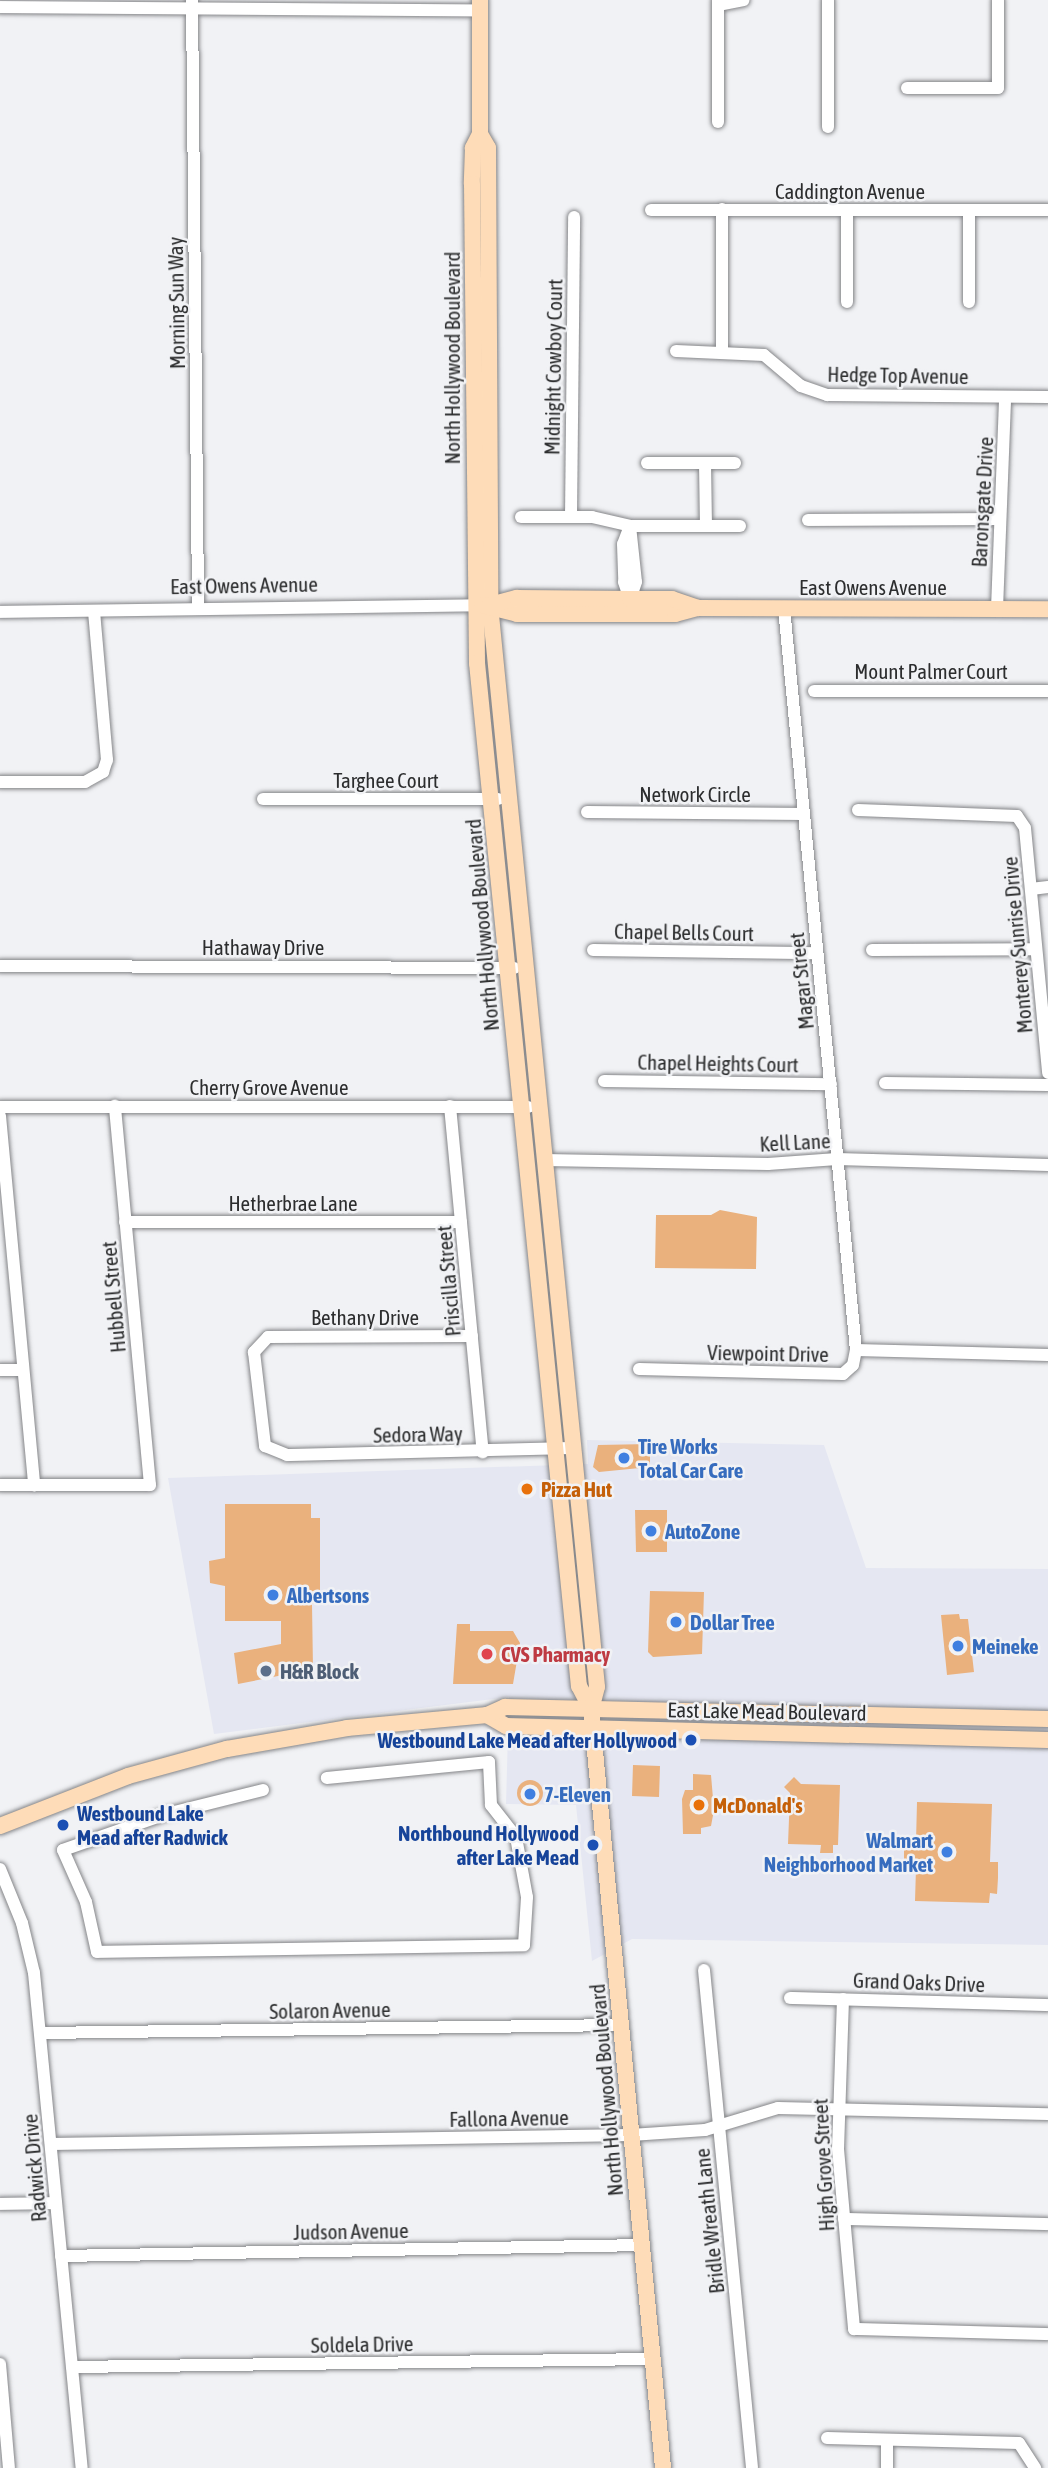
<!DOCTYPE html>
<html>
<head>
<meta charset="utf-8">
<style>
  body { margin:0 }
  #map { position:relative; width:1048px; height:2468px; overflow:hidden; background:#f1f2f5; font-family:"Asap Condensed",sans-serif }
  div>[style] { position:absolute }
  .built>* { inset:0; background:#e5e7f2 }
  .building>* { inset:0; background:#eab17d }
  .round { border-radius:50% }
  .roads { filter:drop-shadow(0 0 2px #848588) drop-shadow(0 0 2px #848588) }
  .minor>* { height:12px; margin:-6px; padding:0 6px; transform-origin:6px; border-radius:6px; background:#fff }
  .major>* { height:16px; margin:-8px; padding:0 8px; transform-origin:8px; border-radius:8px; background:#fedcb8 }
  .dots>* { width:19px; height:19px; translate:-50% -50%; box-sizing:border-box; border:4px solid #f1f2f5; border-radius:50% }
  span { translate:-50% -50%; white-space:nowrap; text-align:center; line-height:1.15; -webkit-text-stroke:5px #f1f2f5; paint-order:stroke }
  .street-label { font-size:21px; color:#2c2d2e }
  .shop-label { font-size:21px; color:#366cbe; font-weight:700 }
  .left { translate:0 -50%; text-align:left }
  .right { translate:-100% -50%; text-align:right }
  .food-label { font-size:21px; color:#c56008; font-weight:700 }
  .health-label { font-size:21px; color:#be3a42; font-weight:700 }
  .service-label { font-size:21px; color:#4e5e75; font-weight:700 }
  .transit-label { font-size:21px; color:#164399; font-weight:700 }
</style>
</head>
<body>
<div id="map">
  <div class="built">
    <div style="clip-path:polygon(587px 1440px,824px 1445px,866px 1568px,1048px 1569px,1048px 1945px,632px 1939px,592px 1961px,576px 1805px,506px 1804px,509px 1697px,214px 1734px,168px 1478px,588px 1464px)"></div>
  </div>
  <div class="building">
    <div style="clip-path:polygon(720px 1210px,757px 1217px,756px 1269px,655px 1268px,656px 1215px,711px 1215px)"></div>
    <div style="clip-path:polygon(650px 1444px,657px 1455px,650px 1455px,650px 1467px,599px 1472px,593px 1467px,598px 1445px)"></div>
    <div style="clip-path:polygon(225px 1504px,311px 1504px,311px 1518px,320px 1518px,320px 1604px,312px 1604px,313px 1669px,238px 1684px,234px 1653px,281px 1644px,281px 1621px,225px 1621px,225px 1586px,210px 1583px,209px 1561px,225px 1558px)"></div>
    <div style="clip-path:polygon(635px 1510px,667px 1510px,667px 1552px,636px 1552px)"></div>
    <div style="clip-path:polygon(650px 1591px,704px 1592px,702px 1654px,653px 1657px,648px 1652px)"></div>
    <div style="clip-path:polygon(959px 1614px,960px 1619px,968px 1619px,974px 1672px,947px 1675px,941px 1615px)"></div>
    <div style="clip-path:polygon(457px 1624px,470px 1624px,470px 1631px,513px 1631px,520px 1643px,513px 1684px,453px 1684px)"></div>
    <div style="clip-path:polygon(633px 1765px,660px 1766px,659px 1797px,632px 1796px)"></div>
    <div style="clip-path:polygon(693px 1774px,711px 1775px,714px 1810px,711px 1826px,701px 1828px,701px 1834px,683px 1834px,682px 1799px,685px 1790px,693px 1790px)"></div>
    <div style="clip-path:polygon(794px 1777px,801px 1784px,840px 1785px,838px 1845px,833px 1845px,833px 1853px,820px 1853px,821px 1845px,788px 1844px,790px 1793px,784px 1787px)"></div>
    <div class="round" style="left:517px;top:1780px;width:26px;height:26px"></div>
    <div style="clip-path:polygon(917px 1802px,992px 1804px,990px 1862px,998px 1862px,998px 1878px,997px 1894px,990px 1893px,989px 1903px,915px 1901px,916px 1868px,904px 1868px,904px 1842px,916px 1842px)"></div>
  </div>
  <div class="roads">
    <div class="minor">
      <div style="left:192px;top:0;width:606px;rotate:89.43deg"></div>
      <div style="left:718px;top:0;width:122px;rotate:90deg"></div>
      <div style="left:828px;top:0;width:127px;rotate:90deg"></div>
      <div style="left:718px;top:5px;width:26px;rotate:-11deg"></div>
      <div style="left:0;top:7px;width:480px;rotate:0.4deg"></div>
      <div style="left:907px;top:88px;width:91px"></div>
      <div style="left:998px;top:88px;width:88px;rotate:-90deg"></div>
      <div style="left:722px;top:209px;width:142px;rotate:90deg"></div>
      <div style="left:651px;top:210px;width:397px"></div>
      <div style="left:847px;top:210px;width:92px;rotate:90deg"></div>
      <div style="left:969px;top:210px;width:92px;rotate:90deg"></div>
      <div style="left:676px;top:351px;width:88px;rotate:2.6deg"></div>
      <div style="left:764px;top:355px;width:48px;rotate:40deg"></div>
      <div style="left:801px;top:386px;width:28px;rotate:19deg"></div>
      <div style="left:827px;top:395px;width:221px;rotate:0.5deg"></div>
      <div style="left:647px;top:463px;width:88px"></div>
      <div style="left:705px;top:463px;width:62px;rotate:89.1deg"></div>
      <div style="left:521px;top:517px;width:71px"></div>
      <div style="left:592px;top:517px;width:39px;rotate:13deg"></div>
      <div style="left:630px;top:526px;width:110px"></div>
      <div style="left:571px;top:517px;width:300px;rotate:-89.4deg"></div>
      <div style="left:808px;top:520px;width:190px;rotate:-0.3deg"></div>
      <div style="left:630px;top:526px;width:19px;rotate:111deg"></div>
      <div style="left:623px;top:544px;width:38px;rotate:88deg"></div>
      <div style="left:624px;top:582px;width:18px;rotate:71deg"></div>
      <div style="left:630px;top:526px;width:56px;rotate:83.9deg"></div>
      <div style="left:636px;top:582px;width:18px;rotate:109deg"></div>
      <div style="left:784px;top:608px;width:745px;rotate:84.46deg"></div>
      <div style="left:997px;top:609px;width:212px;rotate:-87.8deg"></div>
      <div style="left:0;top:612px;width:474px;rotate:-0.8deg"></div>
      <div style="left:814px;top:691px;width:234px"></div>
      <div style="left:0;top:782px;width:85px"></div>
      <div style="left:85px;top:782px;width:21px;rotate:-29deg"></div>
      <div style="left:103px;top:772px;width:13px;rotate:-72deg"></div>
      <div style="left:107px;top:760px;width:149px;rotate:-95deg"></div>
      <div style="left:263px;top:799px;width:235px"></div>
      <div style="left:858px;top:810px;width:159px;rotate:2.2deg"></div>
      <div style="left:1017px;top:816px;width:14px;rotate:56deg"></div>
      <div style="left:1025px;top:828px;width:246px;rotate:84.6deg"></div>
      <div style="left:587px;top:812px;width:217px;rotate:0.5deg"></div>
      <div style="left:1031px;top:889px;width:17px;rotate:-7deg"></div>
      <div style="left:593px;top:950px;width:224px;rotate:0.8deg"></div>
      <div style="left:872px;top:950px;width:164px;rotate:-0.3deg"></div>
      <div style="left:0;top:966px;width:514px;rotate:0.22deg"></div>
      <div style="left:604px;top:1081px;width:227px;rotate:0.8deg"></div>
      <div style="left:885px;top:1083px;width:163px;rotate:0.7deg"></div>
      <div style="left:450px;top:1106px;width:348px;rotate:84.6deg"></div>
      <div style="left:0;top:1107px;width:528px"></div>
      <div style="left:0;top:1116px;width:371px;rotate:84.7deg"></div>
      <div style="left:544px;top:1160px;width:224px;rotate:1deg"></div>
      <div style="left:768px;top:1164px;width:69px;rotate:-4.1deg"></div>
      <div style="left:837px;top:1159px;width:211px;rotate:1.6deg"></div>
      <div style="left:125px;top:1222px;width:336px"></div>
      <div style="left:472px;top:1336px;width:204px;rotate:179.7deg"></div>
      <div style="left:268px;top:1337px;width:21px;rotate:133deg"></div>
      <div style="left:254px;top:1352px;width:95px;rotate:83.3deg"></div>
      <div style="left:265px;top:1446px;width:24px;rotate:22deg"></div>
      <div style="left:287px;top:1455px;width:287px;rotate:-1.4deg"></div>
      <div style="left:639px;top:1369px;width:204px;rotate:1.4deg"></div>
      <div style="left:843px;top:1374px;width:13px;rotate:-42deg"></div>
      <div style="left:853px;top:1365px;width:15px;rotate:-79deg"></div>
      <div style="left:856px;top:1350px;width:192px;rotate:1.5deg"></div>
      <div style="left:0;top:1370px;width:23px"></div>
      <div style="left:0;top:1485px;width:150px"></div>
      <div style="left:150px;top:1485px;width:381px;rotate:-95.3deg"></div>
      <div style="left:263px;top:1790px;width:103px;rotate:166deg"></div>
      <div style="left:163px;top:1815px;width:106px;rotate:160.7deg"></div>
      <div style="left:63px;top:1850px;width:57px;rotate:66.1deg"></div>
      <div style="left:86px;top:1902px;width:51px;rotate:77.6deg"></div>
      <div style="left:97px;top:1952px;width:427px;rotate:-0.9deg"></div>
      <div style="left:524px;top:1945px;width:48px;rotate:-86.4deg"></div>
      <div style="left:527px;top:1897px;width:61px;rotate:-100.4deg"></div>
      <div style="left:516px;top:1837px;width:41px;rotate:-128deg"></div>
      <div style="left:491px;top:1805px;width:43px;rotate:-92.7deg"></div>
      <div style="left:489px;top:1762px;width:163px;rotate:174.4deg"></div>
      <div style="left:0;top:1869px;width:58px;rotate:67.8deg"></div>
      <div style="left:22px;top:1923px;width:51px;rotate:76.5deg"></div>
      <div style="left:34px;top:1973px;width:497px;rotate:84.5deg"></div>
      <div style="left:704px;top:1970px;width:500px;rotate:84.49deg"></div>
      <div style="left:790px;top:1998px;width:258px;rotate:1.6deg"></div>
      <div style="left:843px;top:1999px;width:150px;rotate:91.9deg"></div>
      <div style="left:838px;top:2149px;width:181px;rotate:84.9deg"></div>
      <div style="left:854px;top:2329px;width:194px;rotate:1.5deg"></div>
      <div style="left:40px;top:2033px;width:581px;rotate:-0.79deg"></div>
      <div style="left:51px;top:2144px;width:580px;rotate:-0.89deg"></div>
      <div style="left:631px;top:2135px;width:74px;rotate:-3.9deg"></div>
      <div style="left:705px;top:2130px;width:76px;rotate:-16.8deg"></div>
      <div style="left:778px;top:2108px;width:270px;rotate:1.3deg"></div>
      <div style="left:0;top:2204px;width:56px;rotate:-1deg"></div>
      <div style="left:844px;top:2219px;width:204px;rotate:1.4deg"></div>
      <div style="left:61px;top:2256px;width:581px;rotate:-1.08deg"></div>
      <div style="left:0;top:2364px;width:104px;rotate:85.1deg"></div>
      <div style="left:72px;top:2367px;width:581px;rotate:-0.79deg"></div>
      <div style="left:827px;top:2438px;width:192px;rotate:1.5deg"></div>
      <div style="left:1019px;top:2443px;width:30px;rotate:57deg"></div>
      <div style="left:887px;top:2468px;width:28px;rotate:-90deg"></div>
    </div>
    <div class="major">
      <div style="left:480px;top:0;width:134px;rotate:90deg"></div>
      <div style="left:480px;top:134px;width:16px;rotate:60deg"></div>
      <div style="left:488px;top:148px;width:457px;rotate:89.7deg"></div>
      <div style="left:490px;top:605px;width:1087px;rotate:84.35deg"></div>
      <div style="left:597px;top:1687px;width:23px;rotate:105deg"></div>
      <div style="left:591px;top:1709px;width:762px;rotate:84.58deg"></div>
      <div style="left:480px;top:134px;width:16px;rotate:117deg"></div>
      <div style="left:473px;top:148px;width:36px;rotate:92deg"></div>
      <div style="left:472px;top:184px;width:479px;rotate:89.4deg"></div>
      <div style="left:477px;top:663px;width:1028px;rotate:84.31deg"></div>
      <div style="left:579px;top:1686px;width:26px;rotate:62deg"></div>
      <div style="left:482px;top:605px;width:36px;rotate:14deg"></div>
      <div style="left:517px;top:614px;width:158px"></div>
      <div style="left:675px;top:614px;width:24px;rotate:-15deg"></div>
      <div style="left:698px;top:608px;width:350px;rotate:0.2deg"></div>
      <div style="left:490px;top:605px;width:28px;rotate:-15deg"></div>
      <div style="left:517px;top:598px;width:113px;rotate:0.5deg"></div>
      <div style="left:630px;top:599px;width:42px"></div>
      <div style="left:672px;top:599px;width:28px;rotate:19deg"></div>
      <div style="left:487px;top:1715px;width:22px;rotate:30deg"></div>
      <div style="left:506px;top:1726px;width:542px;rotate:1.48deg"></div>
      <div style="left:0;top:1826px;width:137px;rotate:-21.3deg"></div>
      <div style="left:128px;top:1776px;width:103px;rotate:-15.3deg"></div>
      <div style="left:227px;top:1749px;width:122px;rotate:-9.9deg"></div>
      <div style="left:347px;top:1728px;width:141px;rotate:-5.3deg"></div>
      <div style="left:487px;top:1715px;width:20px;rotate:-24deg"></div>
      <div style="left:505px;top:1707px;width:543px;rotate:1.27deg"></div>
    </div>
  </div>
  <div class="dots">
    <div style="left:624px;top:1458px;background:#3f7fe0"></div>
    <div style="left:527px;top:1489px;background:#e8710a"></div>
    <div style="left:651px;top:1531px;background:#3f7fe0"></div>
    <div style="left:273px;top:1595px;background:#3f7fe0"></div>
    <div style="left:676px;top:1622px;background:#3f7fe0"></div>
    <div style="left:958px;top:1646px;background:#3f7fe0"></div>
    <div style="left:487px;top:1654px;background:#e0444e"></div>
    <div style="left:266px;top:1671px;background:#5c6f8a"></div>
    <div style="left:691px;top:1740px;background:#1a4fb4"></div>
    <div style="left:530px;top:1794px;background:#3f7fe0"></div>
    <div style="left:699px;top:1805px;background:#e8710a"></div>
    <div style="left:63px;top:1825px;background:#1a4fb4"></div>
    <div style="left:593px;top:1845px;background:#1a4fb4"></div>
    <div style="left:947px;top:1852px;background:#3f7fe0"></div>
  </div>
  <div class="street-label">
    <span style="left:850px;top:191px">Caddington Avenue</span>
    <span style="left:176px;top:303px;rotate:-91deg">Morning Sun Way</span>
    <span style="left:452px;top:358px;rotate:-90deg">North Hollywood Boulevard</span>
    <span style="left:553px;top:367px;rotate:-89deg">Midnight Cowboy Court</span>
    <span style="left:898px;top:375px;rotate:1deg">Hedge Top Avenue</span>
    <span style="left:982px;top:502px;rotate:-87deg">Baronsgate Drive</span>
    <span style="left:244px;top:585px;rotate:-1deg">East Owens Avenue</span>
    <span style="left:873px;top:587px">East Owens Avenue</span>
    <span style="left:931px;top:671px">Mount Palmer Court</span>
    <span style="left:386px;top:780px">Targhee Court</span>
    <span style="left:695px;top:794px">Network Circle</span>
    <span style="left:482px;top:925px;rotate:-95deg">North Hollywood Boulevard</span>
    <span style="left:684px;top:932px;rotate:1deg">Chapel Bells Court</span>
    <span style="left:1017px;top:945px;rotate:-95deg">Monterey Sunrise Drive</span>
    <span style="left:263px;top:947px">Hathaway Drive</span>
    <span style="left:801px;top:981px;rotate:-96deg">Magar Street</span>
    <span style="left:718px;top:1063px;rotate:1deg">Chapel Heights Court</span>
    <span style="left:269px;top:1087px">Cherry Grove Avenue</span>
    <span style="left:795px;top:1142px;rotate:-3deg">Kell Lane</span>
    <span style="left:293px;top:1203px">Hetherbrae Lane</span>
    <span style="left:448px;top:1281px;rotate:-95deg">Priscilla Street</span>
    <span style="left:113px;top:1297px;rotate:-95deg">Hubbell Street</span>
    <span style="left:365px;top:1317px">Bethany Drive</span>
    <span style="left:768px;top:1353px;rotate:1deg">Viewpoint Drive</span>
    <span style="left:418px;top:1434px;rotate:-1deg">Sedora Way</span>
    <span style="left:767px;top:1711px;rotate:1deg">East Lake Mead Boulevard</span>
    <span style="left:919px;top:1982px;rotate:2deg">Grand Oaks Drive</span>
    <span style="left:330px;top:2010px;rotate:-1deg">Solaron Avenue</span>
    <span style="left:606px;top:2090px;rotate:-95deg">North Hollywood Boulevard</span>
    <span style="left:509px;top:2118px;rotate:-1deg">Fallona Avenue</span>
    <span style="left:823px;top:2165px;rotate:-93deg">High Grove Street</span>
    <span style="left:34px;top:2168px;rotate:-95deg">Radwick Drive</span>
    <span style="left:709px;top:2221px;rotate:-96deg">Bridle Wreath Lane</span>
    <span style="left:351px;top:2231px;rotate:-1deg">Judson Avenue</span>
    <span style="left:362px;top:2344px;rotate:-1deg">Soldela Drive</span>
  </div>
  <div class="shop-label">
    <span class="left" style="left:638px;top:1458px">Tire Works<br>Total Car Care</span>
    <span class="left" style="left:665px;top:1531px">AutoZone</span>
    <span class="left" style="left:287px;top:1595px">Albertsons</span>
    <span class="left" style="left:690px;top:1622px">Dollar Tree</span>
    <span class="left" style="left:972px;top:1646px">Meineke</span>
    <span class="left" style="left:544px;top:1794px">7-Eleven</span>
    <span class="right" style="left:933px;top:1852px">Walmart<br>Neighborhood Market</span>
  </div>
  <div class="food-label">
    <span class="left" style="left:541px;top:1489px">Pizza Hut</span>
    <span class="left" style="left:713px;top:1805px">McDonald's</span>
  </div>
  <div class="health-label">
    <span class="left" style="left:501px;top:1654px">CVS Pharmacy</span>
  </div>
  <div class="service-label">
    <span class="left" style="left:280px;top:1671px">H&amp;R Block</span>
  </div>
  <div class="transit-label">
    <span class="right" style="left:677px;top:1740px">Westbound Lake Mead after Hollywood</span>
    <span class="left" style="left:77px;top:1825px">Westbound Lake<br>Mead after Radwick</span>
    <span class="right" style="left:579px;top:1845px">Northbound Hollywood<br>after Lake Mead</span>
  </div>
</div>
</body>
</html>
